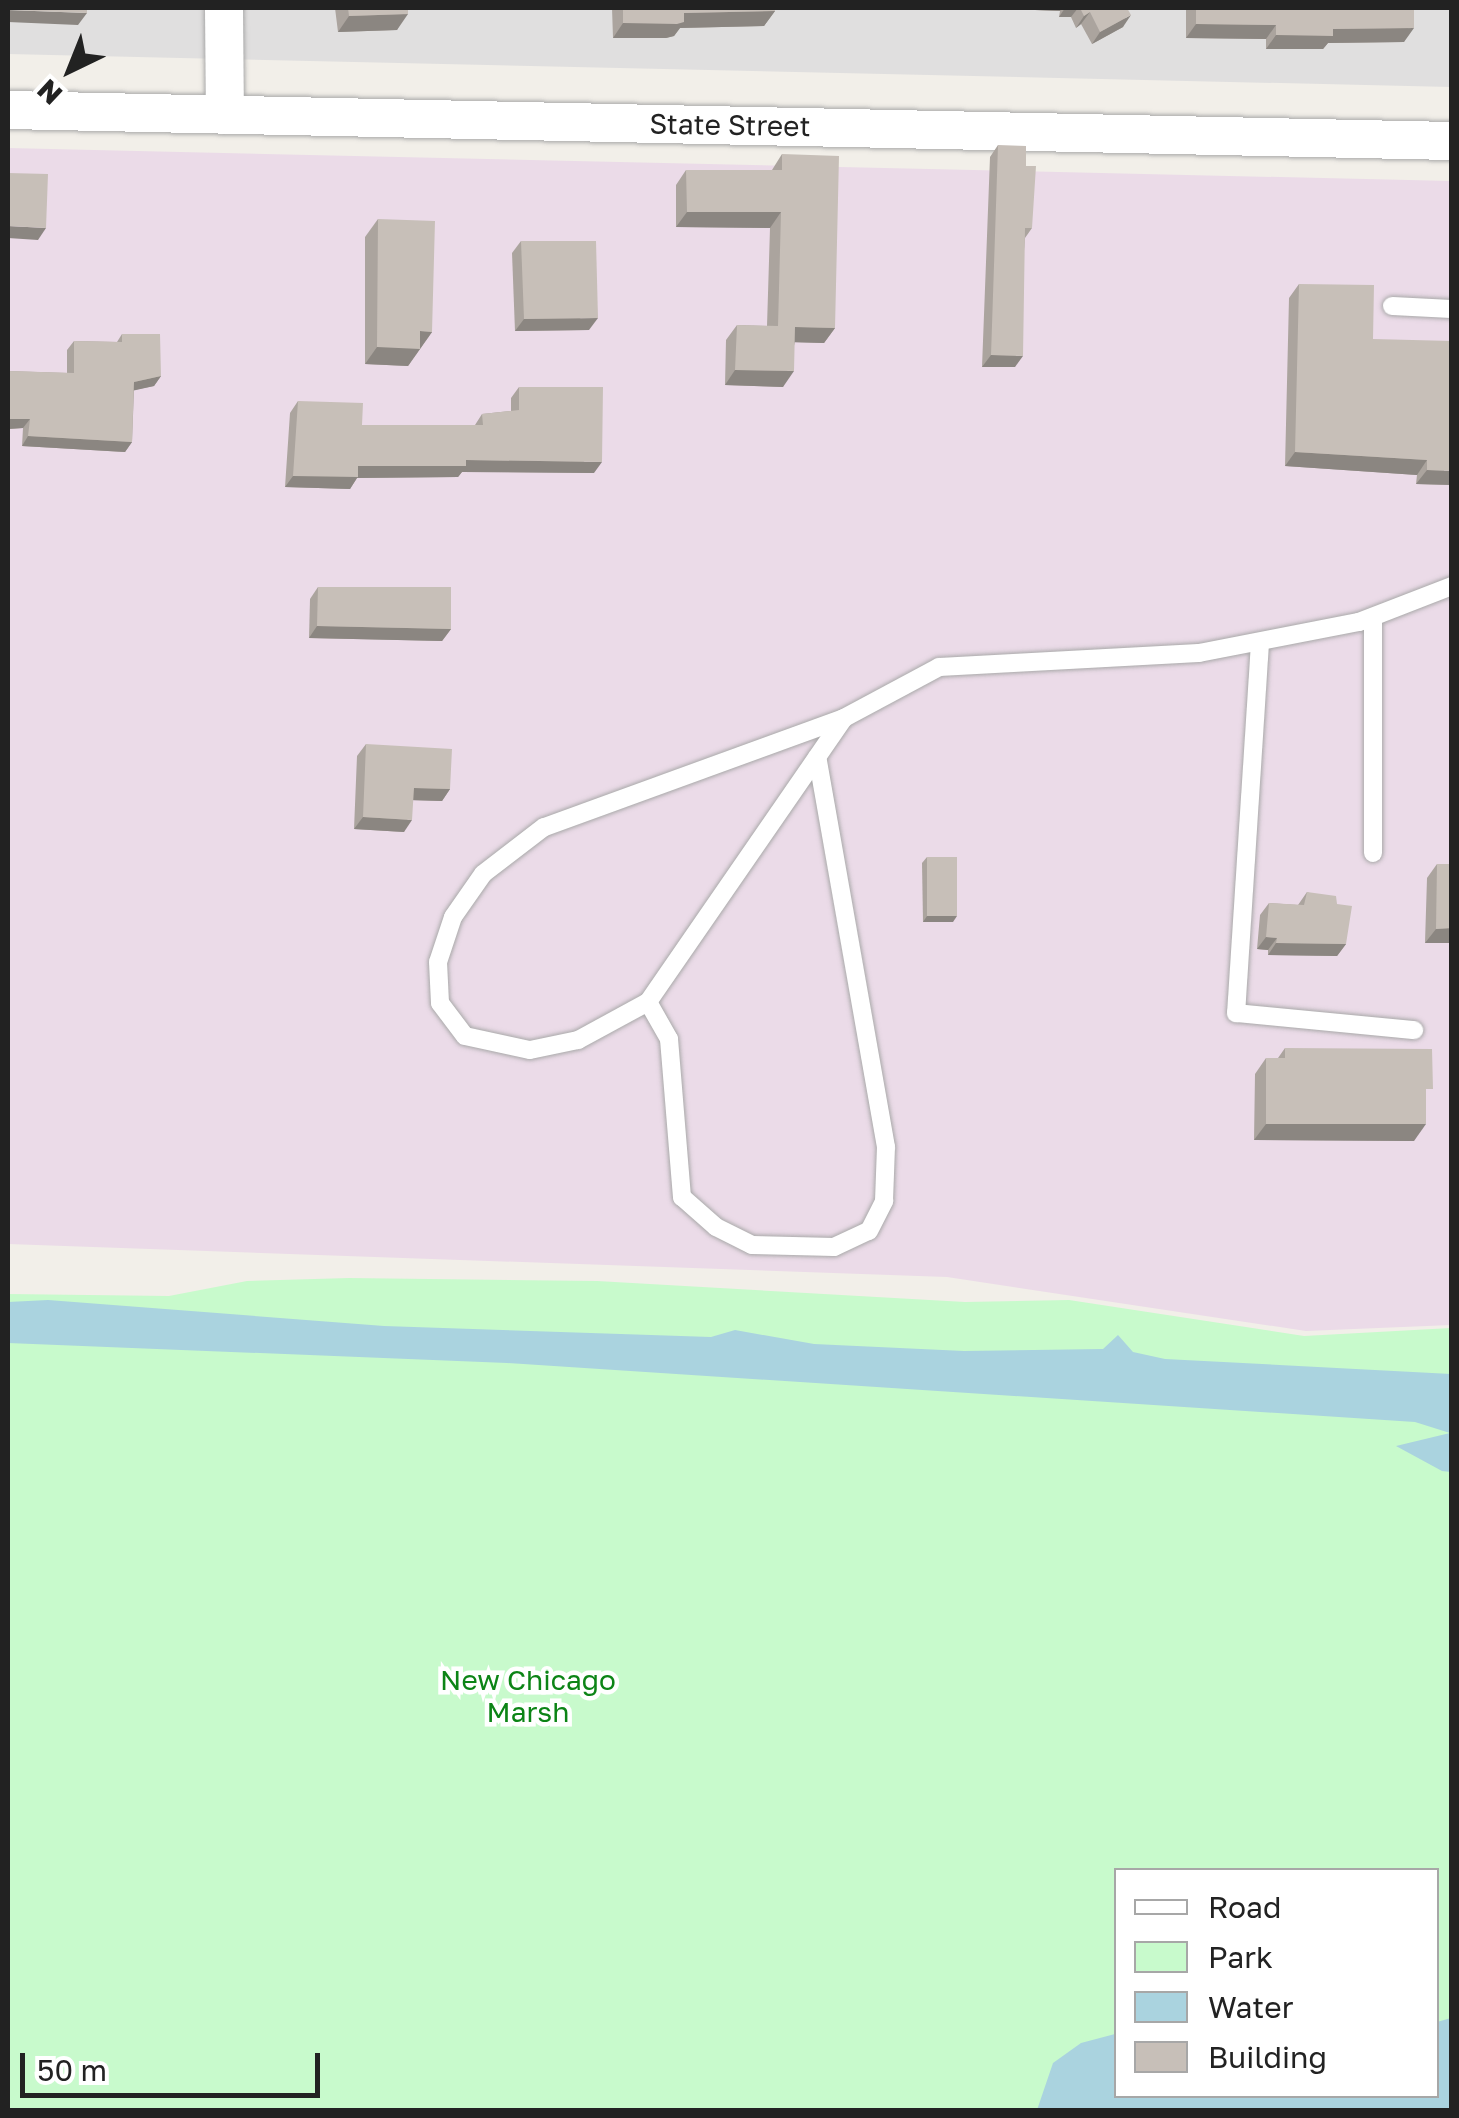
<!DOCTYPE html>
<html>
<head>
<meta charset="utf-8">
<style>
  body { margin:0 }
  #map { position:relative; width:1459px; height:2118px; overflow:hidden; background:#f2efe9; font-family:"Golos Text",sans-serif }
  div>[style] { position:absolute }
  .residential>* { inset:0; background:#e0dfdf }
  .industrial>* { inset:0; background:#ebdbe8 }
  .park>* { inset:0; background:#c8facc }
  .water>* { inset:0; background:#aad3df }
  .roads { filter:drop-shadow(0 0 2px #a9a9a9) drop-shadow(0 0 2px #a9a9a9) }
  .lane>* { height:18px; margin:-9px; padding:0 9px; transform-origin:9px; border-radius:9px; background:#fff }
  .street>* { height:38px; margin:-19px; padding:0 19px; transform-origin:19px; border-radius:19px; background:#fff }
  .wall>* { inset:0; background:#aba49e }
  .shaded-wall>* { inset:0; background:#8b8681 }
  .building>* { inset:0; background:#c7bfb8 }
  span { translate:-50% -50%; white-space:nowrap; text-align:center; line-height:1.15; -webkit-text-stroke:9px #fff; paint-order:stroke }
  .street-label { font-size:28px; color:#222 }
  .park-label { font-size:28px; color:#0c8416 }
  .frame { position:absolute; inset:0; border:10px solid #222; pointer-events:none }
  .legend { position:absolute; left:1114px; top:1868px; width:325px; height:230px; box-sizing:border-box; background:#fff; border:2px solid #a7a7a7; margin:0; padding:12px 18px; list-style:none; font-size:30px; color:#222 }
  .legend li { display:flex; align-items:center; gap:20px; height:50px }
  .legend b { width:50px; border:2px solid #a7a7a7 }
  .north { position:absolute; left:20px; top:20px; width:100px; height:100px; -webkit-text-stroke:8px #fff; paint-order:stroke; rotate:223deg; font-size:28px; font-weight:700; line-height:40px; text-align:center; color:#222 }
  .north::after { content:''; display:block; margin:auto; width:35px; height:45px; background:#222; clip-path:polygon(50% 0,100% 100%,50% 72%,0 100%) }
  .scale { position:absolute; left:20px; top:2053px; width:300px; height:45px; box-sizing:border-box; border:5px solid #222; border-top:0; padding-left:12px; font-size:30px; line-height:35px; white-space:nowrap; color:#222; -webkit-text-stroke:8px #fff; paint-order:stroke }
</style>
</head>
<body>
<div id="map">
  <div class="residential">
    <div style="clip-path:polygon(8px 8px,1452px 8px,1451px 87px,8px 54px)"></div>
  </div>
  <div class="industrial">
    <div style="clip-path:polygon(8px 148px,1451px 181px,1451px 1325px,1306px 1331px,947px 1277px,8px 1244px)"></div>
  </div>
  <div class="park">
    <div style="clip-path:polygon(evenodd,349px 1278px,597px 1281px,965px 1302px,1069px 1300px,1304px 1336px,1451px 1328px,1451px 2110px,8px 2110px,8px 1294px,169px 1296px,247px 1281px,349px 1278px,1116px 1870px,1436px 1870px,1436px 2096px,1116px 2096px,1116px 1870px)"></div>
  </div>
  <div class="water">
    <div style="clip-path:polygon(48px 1300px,384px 1326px,711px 1337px,735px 1330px,814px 1344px,964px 1351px,1103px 1349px,1118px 1335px,1133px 1352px,1165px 1359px,1451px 1374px,1451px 1472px,1442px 1471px,1396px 1446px,1450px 1433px,1415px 1422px,507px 1363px,8px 1343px,8px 1302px)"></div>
    <div style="clip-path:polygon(1451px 2018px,1451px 2110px,1037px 2110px,1053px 2063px,1081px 2043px,1115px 2034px,1116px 2096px,1436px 2096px,1437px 2022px)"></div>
  </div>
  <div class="roads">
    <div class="lane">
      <div style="left:1392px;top:306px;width:60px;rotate:2.9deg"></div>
      <div style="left:1260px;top:643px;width:371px;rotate:93.7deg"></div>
      <div style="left:1236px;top:1013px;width:179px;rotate:5.5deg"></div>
      <div style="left:844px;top:718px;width:319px;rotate:160deg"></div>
      <div style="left:544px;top:827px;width:77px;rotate:142.4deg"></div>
      <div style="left:483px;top:874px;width:52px;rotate:124.9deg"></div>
      <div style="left:453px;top:917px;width:47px;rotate:108.4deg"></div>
      <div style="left:438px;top:962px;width:41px;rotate:87.2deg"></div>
      <div style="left:440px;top:1003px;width:41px;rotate:52.9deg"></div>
      <div style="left:465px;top:1036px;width:66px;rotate:12.2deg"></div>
      <div style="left:530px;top:1050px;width:49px;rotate:-11.8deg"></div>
      <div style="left:578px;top:1040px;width:80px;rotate:-28.5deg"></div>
      <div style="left:648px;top:1002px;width:345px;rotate:-55.4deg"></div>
      <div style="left:844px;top:718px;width:108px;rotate:-28.2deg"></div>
      <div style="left:939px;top:667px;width:260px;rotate:-3.1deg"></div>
      <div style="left:1199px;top:653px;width:163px;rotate:-11deg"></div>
      <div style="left:1359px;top:622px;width:100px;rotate:-21.2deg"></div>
      <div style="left:1373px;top:853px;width:236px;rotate:-90deg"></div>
      <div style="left:648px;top:1002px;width:43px;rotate:60.4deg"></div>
      <div style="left:669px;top:1039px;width:159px;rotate:85.3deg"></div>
      <div style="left:682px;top:1197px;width:45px;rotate:41.4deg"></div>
      <div style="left:716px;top:1227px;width:40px;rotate:26.6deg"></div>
      <div style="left:752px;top:1245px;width:82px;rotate:1.4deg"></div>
      <div style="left:834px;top:1247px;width:38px;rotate:-25deg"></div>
      <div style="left:869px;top:1231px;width:34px;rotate:-63deg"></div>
      <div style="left:884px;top:1201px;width:54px;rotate:-87.9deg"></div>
      <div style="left:886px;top:1147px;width:396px;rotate:-100deg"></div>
    </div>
    <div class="street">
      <div style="left:224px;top:8px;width:107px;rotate:89.5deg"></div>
      <div style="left:8px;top:110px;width:1444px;rotate:1.23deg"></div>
    </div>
  </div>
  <div class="wall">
    <div style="clip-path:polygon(335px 8px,408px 8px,397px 30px,338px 32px)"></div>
    <div style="clip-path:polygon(612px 8px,775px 8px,775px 11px,764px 26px,680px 28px,674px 36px,666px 38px,613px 38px)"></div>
    <div style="clip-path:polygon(1035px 8px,1127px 8px,1123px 27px,1092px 44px,1081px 24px,1076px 28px,1071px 17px,1059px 17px,1060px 11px,1035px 10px)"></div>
    <div style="clip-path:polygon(1186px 8px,1414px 8px,1404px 42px,1328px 43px,1323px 49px,1266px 49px,1266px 39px,1186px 38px)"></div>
    <div style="clip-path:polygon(998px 145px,1026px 166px,1032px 228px,1025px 238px,1015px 367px,982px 367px,990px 157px)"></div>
    <div style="clip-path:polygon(782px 154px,835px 328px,824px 343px,795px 342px,783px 387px,725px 385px,726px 340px,737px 325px,767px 326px,770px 228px,676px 227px,676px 185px,686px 170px,772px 170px)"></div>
    <div style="clip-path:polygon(378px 219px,432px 332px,408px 366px,365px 364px,365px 237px)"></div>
    <div style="clip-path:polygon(521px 241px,589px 330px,515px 331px,512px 253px)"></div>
    <div style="clip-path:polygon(1299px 284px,1373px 339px,1452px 485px,1416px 484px,1417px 475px,1285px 466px,1289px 298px)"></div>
    <div style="clip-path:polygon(122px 334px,161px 376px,154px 386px,134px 390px,132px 442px,125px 452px,22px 446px,23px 428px,8px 429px,8px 371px,67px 373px,67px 350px,74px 341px,117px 342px)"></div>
    <div style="clip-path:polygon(519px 387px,594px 473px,462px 472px,458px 477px,357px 478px,350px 489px,285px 487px,290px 413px,298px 401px,362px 425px,475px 425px,482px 414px,511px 411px,511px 398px)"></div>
    <div style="clip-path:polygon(318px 587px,451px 629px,442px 641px,309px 638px,310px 599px)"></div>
    <div style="clip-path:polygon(366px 744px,450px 789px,442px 801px,413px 800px,404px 832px,354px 829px,357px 756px)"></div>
    <div style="clip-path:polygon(927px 857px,953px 922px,923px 922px,922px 863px)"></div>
    <div style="clip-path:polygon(1437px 864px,1452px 864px,1452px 943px,1425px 943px,1427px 878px)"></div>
    <div style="clip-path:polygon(1307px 892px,1337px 904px,1346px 944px,1337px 956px,1268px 955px,1268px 950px,1257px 949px,1260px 915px,1269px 903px,1298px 905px)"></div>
    <div style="clip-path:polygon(1285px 1048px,1426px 1099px,1414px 1141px,1254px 1140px,1255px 1074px,1266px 1058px,1278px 1058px)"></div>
  </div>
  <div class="shaded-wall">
    <div style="clip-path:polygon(1037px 8px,1062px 8px,1060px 11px,1035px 10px)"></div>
    <div style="clip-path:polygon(1065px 8px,1078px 8px,1071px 17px,1059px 17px)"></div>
    <div style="clip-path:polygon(8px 10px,87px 13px,78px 25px,8px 22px)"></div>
    <div style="clip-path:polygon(775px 11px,764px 26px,680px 28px,674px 36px,666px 38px,613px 38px,623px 23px,684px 13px)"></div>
    <div style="clip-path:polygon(1090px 12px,1081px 24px,1076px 28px,1084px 16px)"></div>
    <div style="clip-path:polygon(408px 14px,397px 30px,338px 32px,349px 16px)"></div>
    <div style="clip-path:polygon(1131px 15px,1123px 27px,1092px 44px,1100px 32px)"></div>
    <div style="clip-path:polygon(1196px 24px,1276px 25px,1266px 39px,1186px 38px)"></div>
    <div style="clip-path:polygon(1414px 28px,1404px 42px,1328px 43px,1323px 49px,1266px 49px,1276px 35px,1333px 29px)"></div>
    <div style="clip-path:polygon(687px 212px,781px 212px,770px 228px,676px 227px)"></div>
    <div style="clip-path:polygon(8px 226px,46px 228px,38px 240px,8px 238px)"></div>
    <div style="clip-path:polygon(598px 318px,589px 330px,515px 331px,524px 319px)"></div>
    <div style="clip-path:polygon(795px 327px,835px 328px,824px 343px,784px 342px)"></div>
    <div style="clip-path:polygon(420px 331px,432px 332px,408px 366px,365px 364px,377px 347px)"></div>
    <div style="clip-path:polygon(991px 355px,1023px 356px,1015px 367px,982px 367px)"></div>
    <div style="clip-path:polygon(735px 370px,794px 371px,783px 387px,725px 385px)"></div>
    <div style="clip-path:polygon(161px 376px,154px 386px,127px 392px,134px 382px)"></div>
    <div style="clip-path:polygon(8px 419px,30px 419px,23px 428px,8px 429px)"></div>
    <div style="clip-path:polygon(28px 436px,132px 442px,125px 452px,22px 446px)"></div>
    <div style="clip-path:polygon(1295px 452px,1427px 460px,1417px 475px,1285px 466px)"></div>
    <div style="clip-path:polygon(466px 460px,602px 462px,594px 473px,462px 472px,458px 477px,357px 478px,350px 489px,285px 487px,293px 476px,358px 466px)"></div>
    <div style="clip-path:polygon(1427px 470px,1452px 471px,1452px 485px,1416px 484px)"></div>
    <div style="clip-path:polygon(317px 626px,451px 629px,442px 641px,309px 638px)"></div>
    <div style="clip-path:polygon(414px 788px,450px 789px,442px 801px,406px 800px)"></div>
    <div style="clip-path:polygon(363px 817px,412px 820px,404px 832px,354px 829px)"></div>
    <div style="clip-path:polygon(927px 916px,957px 916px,953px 922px,923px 922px)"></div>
    <div style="clip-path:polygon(1452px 928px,1452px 943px,1425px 943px,1436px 929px)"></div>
    <div style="clip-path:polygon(1266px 937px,1277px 938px,1268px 950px,1257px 949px)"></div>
    <div style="clip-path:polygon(1276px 943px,1346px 944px,1337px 956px,1268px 955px)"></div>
    <div style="clip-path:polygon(1266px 1124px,1426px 1124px,1414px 1141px,1254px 1140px)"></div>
  </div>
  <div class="building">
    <div style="clip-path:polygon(8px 8px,87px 8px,87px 13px,8px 10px)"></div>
    <div style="clip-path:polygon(348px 8px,408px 8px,408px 14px,349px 16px)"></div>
    <div style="clip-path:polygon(623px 8px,775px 8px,775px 11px,684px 13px,684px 22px,677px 24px,623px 23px)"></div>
    <div style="clip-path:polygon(1080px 8px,1127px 8px,1131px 15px,1100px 32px,1090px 12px,1084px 16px)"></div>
    <div style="clip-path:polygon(1196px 8px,1414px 8px,1414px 28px,1333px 29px,1333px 36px,1276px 35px,1276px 25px,1196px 24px)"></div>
    <div style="clip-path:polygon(998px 145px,1026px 146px,1026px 166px,1036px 166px,1032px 228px,1025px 228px,1023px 356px,991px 355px)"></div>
    <div style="clip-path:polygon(782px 154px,839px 156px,835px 328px,795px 327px,794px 371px,735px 370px,737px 325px,778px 326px,781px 212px,687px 212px,686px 170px,782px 170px)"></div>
    <div style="clip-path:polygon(8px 173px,48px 174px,46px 228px,8px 226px)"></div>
    <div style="clip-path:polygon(378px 219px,435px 221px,432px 332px,420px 331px,420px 349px,377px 347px)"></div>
    <div style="clip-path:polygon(521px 241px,596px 241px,598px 318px,524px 319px)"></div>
    <div style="clip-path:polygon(1299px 284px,1374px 285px,1373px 339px,1452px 341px,1452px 471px,1427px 470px,1427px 460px,1295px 452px)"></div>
    <div style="clip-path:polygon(122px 334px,160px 334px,161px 376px,134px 382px,132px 442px,28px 436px,30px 419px,8px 419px,8px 371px,74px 373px,74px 341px,122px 342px)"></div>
    <div style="clip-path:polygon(519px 387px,603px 387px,602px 462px,466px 460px,466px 466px,358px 466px,358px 477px,293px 476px,298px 401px,363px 403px,362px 425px,483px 425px,482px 414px,519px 410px)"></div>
    <div style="clip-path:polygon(318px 587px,451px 587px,451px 629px,317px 626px)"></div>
    <div style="clip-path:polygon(366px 744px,452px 749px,450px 789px,414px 788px,412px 820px,363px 817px)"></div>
    <div style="clip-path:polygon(927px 857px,957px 857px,957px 916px,927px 916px)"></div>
    <div style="clip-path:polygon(1437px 864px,1452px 864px,1452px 928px,1436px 929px)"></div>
    <div style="clip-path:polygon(1307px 892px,1336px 896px,1337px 904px,1352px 906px,1346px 944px,1276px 943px,1277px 938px,1266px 937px,1269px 903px,1304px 905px)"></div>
    <div style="clip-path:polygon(1285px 1048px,1432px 1049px,1433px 1089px,1426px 1089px,1426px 1124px,1266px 1124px,1266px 1058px,1285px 1058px)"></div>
  </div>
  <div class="street-label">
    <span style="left:730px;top:125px;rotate:1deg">State Street</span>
  </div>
  <div class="park-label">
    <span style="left:528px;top:1696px">New Chicago<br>Marsh</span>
  </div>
  <div class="frame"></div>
  <ul class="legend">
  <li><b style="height:12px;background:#fff"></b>Road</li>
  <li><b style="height:28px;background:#c8facc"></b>Park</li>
  <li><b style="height:28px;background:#aad3df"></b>Water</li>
  <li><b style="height:28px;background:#c7bfb8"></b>Building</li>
  </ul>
  <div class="north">N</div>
  <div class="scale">50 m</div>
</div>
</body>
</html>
